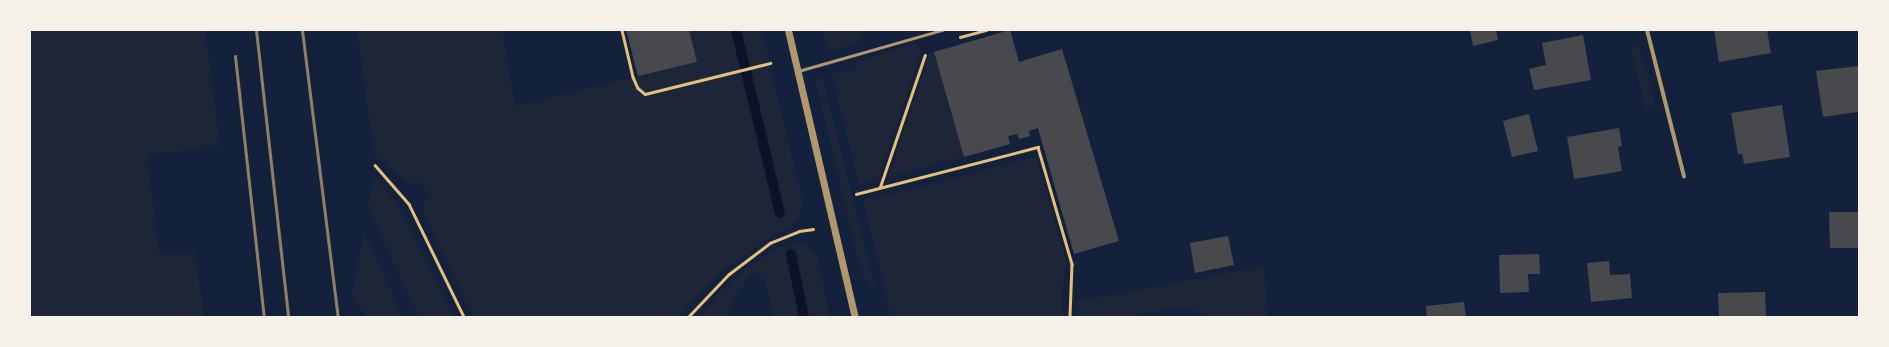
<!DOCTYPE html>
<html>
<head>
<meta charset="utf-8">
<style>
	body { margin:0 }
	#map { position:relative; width:1889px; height:347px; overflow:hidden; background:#14213d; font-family:"Fira Sans",sans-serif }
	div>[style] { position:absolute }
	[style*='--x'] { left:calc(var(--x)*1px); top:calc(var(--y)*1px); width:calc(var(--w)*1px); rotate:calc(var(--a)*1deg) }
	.green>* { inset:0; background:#1d2539 }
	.stream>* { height:10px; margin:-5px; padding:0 5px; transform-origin:5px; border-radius:5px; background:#0b132b }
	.building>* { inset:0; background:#48494c }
	.path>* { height:2.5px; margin:-1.25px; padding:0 1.25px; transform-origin:1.25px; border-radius:1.25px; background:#e5c07b }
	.service>* { height:3px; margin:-1.5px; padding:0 1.5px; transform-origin:1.5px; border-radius:1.5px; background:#b1986c }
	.minor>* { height:4px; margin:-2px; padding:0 2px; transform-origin:2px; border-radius:2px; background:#b1986c }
	.tertiary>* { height:7px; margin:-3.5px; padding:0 3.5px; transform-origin:3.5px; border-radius:3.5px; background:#b1986c }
	.rail>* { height:3px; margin:-1.5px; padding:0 1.5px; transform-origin:1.5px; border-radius:1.5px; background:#918062 }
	span { translate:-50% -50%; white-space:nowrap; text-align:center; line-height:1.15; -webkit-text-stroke:3.5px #f6f1e7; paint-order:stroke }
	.frame { position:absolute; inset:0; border:31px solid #f6f1e7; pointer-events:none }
</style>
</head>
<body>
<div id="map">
	<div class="green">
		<i style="clip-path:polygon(30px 30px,205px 30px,220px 146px,147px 155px,159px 253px,195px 252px,204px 317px,30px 317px)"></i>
		<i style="clip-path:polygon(357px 30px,502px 30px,515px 106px,696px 62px,689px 30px,762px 30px,803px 203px,799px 217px,790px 228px,768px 238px,714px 278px,679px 317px,473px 317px,424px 214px,423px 206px,425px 201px,430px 197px,421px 182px,416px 184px,406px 182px,374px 155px)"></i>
		<i style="clip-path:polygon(822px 30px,863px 30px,860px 42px,827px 53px)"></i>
		<i style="clip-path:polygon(914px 44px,922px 51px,878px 179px,859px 184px,832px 74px,856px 68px,860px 61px)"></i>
		<i style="clip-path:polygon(1638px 44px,1656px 107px,1646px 109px,1630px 47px)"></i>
		<i style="clip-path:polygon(934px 52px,964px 157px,888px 178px,929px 54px)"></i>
		<i style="clip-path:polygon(822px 76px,876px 288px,870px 288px,861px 271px,815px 80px)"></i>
		<i style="clip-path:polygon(1036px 157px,1066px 260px,1061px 304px,1063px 317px,891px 317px,863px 201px)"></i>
		<i style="clip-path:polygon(374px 175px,402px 211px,455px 317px,419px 317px,368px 208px)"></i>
		<i style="clip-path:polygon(364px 231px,403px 317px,366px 317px,352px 295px)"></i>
		<i style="clip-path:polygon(795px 242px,804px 243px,817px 255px,830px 317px,774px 317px,765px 279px,757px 275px,748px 277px,725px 317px,699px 317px,720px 292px,744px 270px,773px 250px)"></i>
		<i style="clip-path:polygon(1264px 266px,1268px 317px,1211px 317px,1190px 309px,1168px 310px,1126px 317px,1077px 317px,1077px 301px)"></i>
	</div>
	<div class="stream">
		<i style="--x:736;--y:30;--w:188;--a:76.5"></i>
		<i style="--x:791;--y:254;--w:64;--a:78.3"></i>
	</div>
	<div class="building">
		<i style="clip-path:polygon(626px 30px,689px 30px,697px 62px,638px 76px)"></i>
		<i style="clip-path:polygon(1010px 30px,1019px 62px,1062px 49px,1119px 241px,1074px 254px,1038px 128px,1029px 131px,1030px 136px,1019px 139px,1017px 134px,1008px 136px,1010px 144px,964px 157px,934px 52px)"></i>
		<i style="clip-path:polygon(1470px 30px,1496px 30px,1498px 40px,1473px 46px)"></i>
		<i style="clip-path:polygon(1714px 30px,1767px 30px,1771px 53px,1719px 62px)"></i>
		<i style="clip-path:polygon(1583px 35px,1591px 80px,1534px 90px,1529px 69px,1546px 65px,1542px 43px)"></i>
		<i style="clip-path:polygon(1858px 66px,1858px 112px,1823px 117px,1816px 71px)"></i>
		<i style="clip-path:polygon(1782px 105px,1790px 157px,1744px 164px,1742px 154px,1738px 154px,1731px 113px)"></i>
		<i style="clip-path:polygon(1529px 114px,1538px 151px,1512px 157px,1503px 121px)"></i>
		<i style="clip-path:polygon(1619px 128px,1622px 146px,1618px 147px,1622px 171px,1574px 179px,1567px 137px)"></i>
		<i style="clip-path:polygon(1829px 212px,1859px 212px,1859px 248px,1830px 248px)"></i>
		<i style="clip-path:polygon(1228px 236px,1234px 265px,1195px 273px,1190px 243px)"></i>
		<i style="clip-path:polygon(1539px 254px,1540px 274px,1528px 274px,1529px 292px,1500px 293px,1499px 255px)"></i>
		<i style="clip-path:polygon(1609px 261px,1610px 275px,1630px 274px,1632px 298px,1591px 302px,1587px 263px)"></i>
		<i style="clip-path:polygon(1765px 292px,1766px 317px,1719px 317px,1718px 293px)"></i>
		<i style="clip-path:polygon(1464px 302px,1466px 317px,1427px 317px,1426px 306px)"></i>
	</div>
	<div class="path">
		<i style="--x:622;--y:30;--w:48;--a:76.8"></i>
		<i style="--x:633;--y:77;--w:12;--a:66"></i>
		<i style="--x:638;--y:88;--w:9;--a:41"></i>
		<i style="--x:645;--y:94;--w:129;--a:-13.9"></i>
		<i style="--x:960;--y:37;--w:27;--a:-15"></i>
		<i style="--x:375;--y:165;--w:52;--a:48.9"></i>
		<i style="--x:409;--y:204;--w:126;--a:64"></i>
		<i style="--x:880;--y:187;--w:139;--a:-71.2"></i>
		<i style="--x:856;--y:194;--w:188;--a:-14.5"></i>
		<i style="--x:1038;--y:147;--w:122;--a:73.8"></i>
		<i style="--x:1072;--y:264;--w:53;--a:92.2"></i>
		<i style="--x:688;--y:317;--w:59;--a:-46.4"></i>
		<i style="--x:729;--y:274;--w:51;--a:-37.1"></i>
		<i style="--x:770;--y:243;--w:31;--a:-22"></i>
		<i style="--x:799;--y:231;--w:14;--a:-8"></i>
		<i style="--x:1175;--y:317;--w:3;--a:0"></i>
	</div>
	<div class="service">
		<i style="--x:798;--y:71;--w:150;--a:-15.9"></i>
	</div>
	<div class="minor">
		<i style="--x:1647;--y:30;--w:151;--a:75.8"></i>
	</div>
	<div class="tertiary">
		<i style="--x:788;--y:30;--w:295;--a:76.9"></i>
	</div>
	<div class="rail">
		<i style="--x:256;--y:30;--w:289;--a:83.6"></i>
		<i style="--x:302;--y:30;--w:289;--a:82.9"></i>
		<i style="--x:235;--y:56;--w:263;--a:83.7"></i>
	</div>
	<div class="frame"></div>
</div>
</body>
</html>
